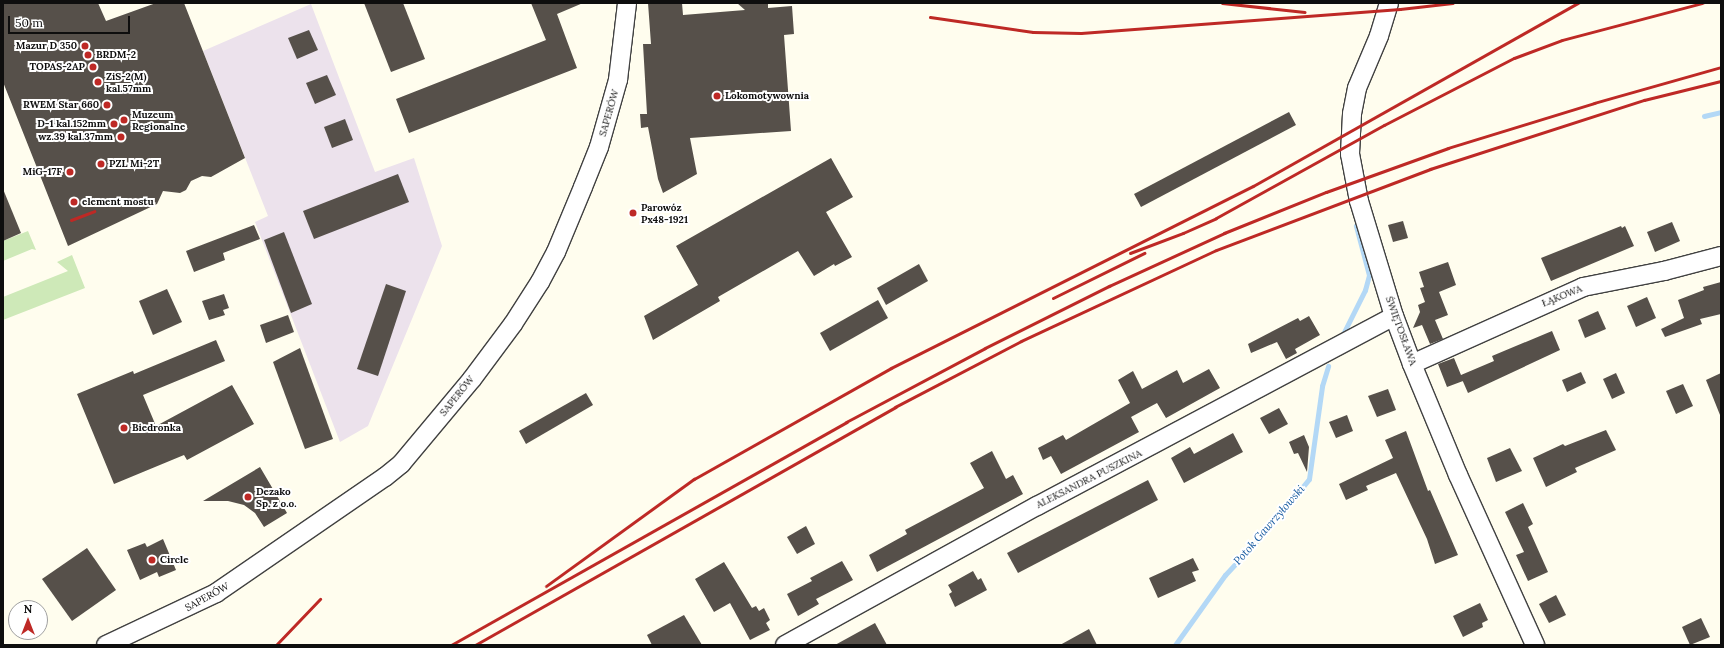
<!DOCTYPE html>
<html>
<head>
<meta charset="utf-8">
<style>
	body { margin:0 }
	#map { position:relative; width:1724px; height:648px; overflow:hidden; background:#fffdee; font-family:Lora,serif }
	div>[style] { position:absolute }
	[style*='--x'] { left:calc(var(--x)*1px); top:calc(var(--y)*1px); width:calc(var(--w)*1px); rotate:calc(var(--a)*1deg) }
	.industrial>* { inset:0; background:#ece2ec }
	.green>* { inset:0; background:#cee9b8 }
	.stream>* { height:5px; margin:-2.5px; padding:0 2.5px; transform-origin:2.5px; border-radius:2.5px; background:#b3d8f6 }
	.building>* { inset:0; background:#56504a }
	.roads { filter:drop-shadow(1px 0 #414141) drop-shadow(-1px 0 #414141) drop-shadow(0 1px #414141) drop-shadow(0 -1px #414141) }
	.minor>* { height:18px; margin:-9px; padding:0 9px; transform-origin:9px; border-radius:9px; background:#fff }
	.rail>* { height:3px; margin:-1.5px; padding:0 1.5px; transform-origin:1.5px; border-radius:1.5px; background:#be2925 }
	.dots>* { width:11px; height:11px; translate:-50% -50%; box-sizing:border-box; border:2px solid #fff; border-radius:50% }
	span { translate:-50% -50%; white-space:nowrap; text-align:center; line-height:1.15; -webkit-text-stroke:4px #fff; paint-order:stroke }
	.poi-label { font-size:10px; color:#0e0e0e; font-weight:700 }
	.right { translate:-100% -50%; text-align:right }
	.left { translate:0 -50%; text-align:left }
	.street-label { font-size:10px; color:#0e0e0e }
	.water-label { font-size:11px; color:#165aa0; font-style:italic }
	.frame { position:absolute; inset:0; border:4px solid #0e0e0e; pointer-events:none }
	.north { position:absolute; left:8px; top:600px; width:40px; height:40px; box-sizing:border-box; background:#fff; border:1px solid #9f9f9f; border-radius:50%; rotate:0deg; font-size:11px; font-weight:700; line-height:16px; text-align:center; color:#0e0e0e }
	.north::after { content:''; display:block; margin:auto; width:14px; height:18px; background:#be2925; clip-path:polygon(50% 0,100% 100%,50% 72%,0 100%) }
	.scale { position:absolute; left:8px; top:16px; width:122px; height:18px; box-sizing:border-box; border:2px solid #0e0e0e; border-top:0; padding-left:5px; font-size:12px; line-height:14px; white-space:nowrap; color:#0e0e0e; -webkit-text-stroke:3px #fff; paint-order:stroke }
</style>
</head>
<body>
<div id="map">
	<div class="industrial">
		<i style="clip-path:polygon(311px 4px,375px 172px,414px 158px,442px 246px,368px 426px,340px 442px,255px 222px,268px 216px,203px 51px)"></i>
	</div>
	<div class="green">
		<i style="clip-path:polygon(28px 231px,36px 250px,32px 249px,3px 261px,3px 241px)"></i>
		<i style="clip-path:polygon(72px 255px,85px 288px,3px 320px,3px 297px,68px 271px,57px 262px)"></i>
	</div>
	<div class="stream">
		<i style="--x:1704;--y:116;--w:17;--a:-13"></i>
		<i style="--x:1343;--y:334;--w:49;--a:-63.4"></i>
		<i style="--x:1365;--y:290;--w:16;--a:-75"></i>
		<i style="--x:1369;--y:275;--w:51;--a:-104.9"></i>
		<i style="--x:1175;--y:645;--w:86;--a:-54.5"></i>
		<i style="--x:1225;--y:575;--w:72;--a:-47.2"></i>
		<i style="--x:1274;--y:522;--w:55;--a:-50.9"></i>
		<i style="--x:1309;--y:479;--w:94;--a:-82"></i>
		<i style="--x:1322;--y:386;--w:21;--a:-73"></i>
	</div>
	<div class="building">
		<i style="clip-path:polygon(3px 3px,98px 3px,106px 21px,156px 3px,184px 3px,245px 158px,211px 177px,202px 176px,191px 181px,186px 190px,180px 193px,163px 191px,157px 204px,68px 246px,3px 82px)"></i>
		<i style="clip-path:polygon(364px 3px,403px 3px,425px 59px,391px 72px)"></i>
		<i style="clip-path:polygon(531px 3px,583px 3px,557px 14px,577px 68px,409px 133px,396px 99px,546px 40px)"></i>
		<i style="clip-path:polygon(648px 3px,682px 3px,683px 15px,745px 10px,737px 3px,768px 3px,768px 8px,792px 6px,794px 34px,784px 35px,791px 131px,690px 138px,697px 174px,663px 193px,658px 179px,648px 127px,641px 128px,640px 114px,647px 114px,643px 44px,651px 44px)"></i>
		<i style="clip-path:polygon(309px 30px,318px 50px,297px 59px,288px 38px)"></i>
		<i style="clip-path:polygon(327px 75px,336px 95px,315px 104px,306px 83px)"></i>
		<i style="clip-path:polygon(1289px 112px,1296px 125px,1141px 207px,1134px 194px)"></i>
		<i style="clip-path:polygon(345px 119px,353px 140px,332px 148px,324px 127px)"></i>
		<i style="clip-path:polygon(831px 158px,853px 197px,826px 212px,852px 257px,835px 266px,834px 264px,814px 276px,798px 251px,718px 297px,720px 301px,653px 340px,644px 316px,698px 285px,676px 246px)"></i>
		<i style="clip-path:polygon(398px 174px,409px 202px,314px 239px,303px 211px)"></i>
		<i style="clip-path:polygon(3px 189px,21px 233px,3px 241px)"></i>
		<i style="clip-path:polygon(1403px 221px,1408px 238px,1393px 242px,1388px 225px)"></i>
		<i style="clip-path:polygon(1672px 222px,1680px 241px,1655px 252px,1647px 232px)"></i>
		<i style="clip-path:polygon(254px 225px,260px 239px,223px 253px,225px 260px,194px 272px,186px 251px)"></i>
		<i style="clip-path:polygon(1621px 226px,1622px 228px,1625px 226px,1634px 246px,1551px 281px,1541px 258px)"></i>
		<i style="clip-path:polygon(284px 232px,312px 304px,291px 313px,264px 240px)"></i>
		<i style="clip-path:polygon(1448px 262px,1456px 285px,1439px 292px,1448px 315px,1435px 320px,1443px 339px,1430px 344px,1422px 325px,1413px 328px,1420px 312px,1418px 305px,1425px 302px,1420px 288px,1424px 287px,1419px 272px)"></i>
		<i style="clip-path:polygon(919px 264px,928px 281px,886px 305px,877px 288px)"></i>
		<i style="clip-path:polygon(1721px 282px,1721px 314px,1700px 319px,1702px 324px,1665px 337px,1661px 329px,1684px 318px,1678px 300px,1704px 290px,1703px 287px)"></i>
		<i style="clip-path:polygon(386px 284px,406px 291px,378px 376px,357px 369px)"></i>
		<i style="clip-path:polygon(167px 289px,182px 322px,153px 335px,139px 301px)"></i>
		<i style="clip-path:polygon(224px 294px,229px 308px,223px 310px,225px 315px,209px 320px,202px 301px)"></i>
		<i style="clip-path:polygon(1647px 297px,1656px 318px,1636px 327px,1627px 306px)"></i>
		<i style="clip-path:polygon(878px 300px,888px 318px,830px 351px,820px 333px)"></i>
		<i style="clip-path:polygon(1598px 311px,1606px 329px,1585px 338px,1578px 320px)"></i>
		<i style="clip-path:polygon(288px 315px,294px 332px,266px 343px,260px 325px)"></i>
		<i style="clip-path:polygon(1309px 316px,1320px 335px,1295px 349px,1297px 353px,1286px 359px,1277px 342px,1251px 353px,1248px 344px,1298px 318px,1300px 321px)"></i>
		<i style="clip-path:polygon(1552px 331px,1560px 350px,1468px 393px,1461px 377px,1463px 381px,1447px 387px,1438px 364px,1454px 358px,1461px 375px,1494px 361px,1492px 356px)"></i>
		<i style="clip-path:polygon(216px 340px,225px 361px,143px 395px,156px 426px,232px 385px,254px 424px,187px 460px,184px 455px,114px 484px,77px 394px,133px 371px,134px 374px)"></i>
		<i style="clip-path:polygon(300px 348px,333px 439px,305px 449px,273px 362px)"></i>
		<i style="clip-path:polygon(1209px 369px,1220px 388px,1166px 418px,1157px 403px,1131px 417px,1139px 432px,1061px 474px,1051px 456px,1043px 460px,1038px 448px,1063px 435px,1066px 440px,1130px 403px,1118px 380px,1133px 371px,1142px 389px,1177px 370px,1183px 383px)"></i>
		<i style="clip-path:polygon(1581px 372px,1586px 383px,1567px 392px,1562px 380px)"></i>
		<i style="clip-path:polygon(1616px 373px,1625px 393px,1612px 399px,1603px 379px)"></i>
		<i style="clip-path:polygon(1721px 373px,1721px 415px,1720px 415px,1706px 380px)"></i>
		<i style="clip-path:polygon(1683px 384px,1693px 406px,1676px 414px,1666px 391px)"></i>
		<i style="clip-path:polygon(1388px 389px,1396px 410px,1377px 417px,1368px 396px)"></i>
		<i style="clip-path:polygon(586px 393px,593px 405px,526px 444px,519px 431px)"></i>
		<i style="clip-path:polygon(1279px 408px,1288px 424px,1269px 434px,1260px 418px)"></i>
		<i style="clip-path:polygon(1347px 415px,1353px 431px,1336px 438px,1329px 422px)"></i>
		<i style="clip-path:polygon(1606px 430px,1616px 450px,1575px 468px,1577px 472px,1546px 487px,1533px 458px,1563px 444px,1565px 446px)"></i>
		<i style="clip-path:polygon(1406px 431px,1428px 491px,1430px 490px,1458px 555px,1435px 564px,1427px 539px,1396px 473px,1366px 486px,1368px 490px,1346px 500px,1339px 484px,1393px 458px,1385px 440px)"></i>
		<i style="clip-path:polygon(1233px 433px,1243px 452px,1184px 483px,1171px 458px,1190px 447px,1194px 454px)"></i>
		<i style="clip-path:polygon(1304px 435px,1309px 447px,1307px 472px,1298px 453px,1294px 454px,1289px 442px)"></i>
		<i style="clip-path:polygon(1510px 448px,1522px 471px,1496px 482px,1487px 458px)"></i>
		<i style="clip-path:polygon(992px 451px,1006px 479px,1013px 475px,1023px 494px,877px 572px,869px 555px,907px 534px,905px 530px,984px 488px,970px 463px)"></i>
		<i style="clip-path:polygon(260px 467px,287px 513px,264px 527px,255px 513px,244px 505px,228px 501px,203px 501px)"></i>
		<i style="clip-path:polygon(1148px 480px,1158px 500px,1018px 573px,1007px 553px)"></i>
		<i style="clip-path:polygon(1523px 503px,1533px 524px,1528px 527px,1548px 572px,1528px 581px,1516px 555px,1524px 552px,1505px 512px)"></i>
		<i style="clip-path:polygon(806px 526px,815px 544px,797px 554px,787px 537px)"></i>
		<i style="clip-path:polygon(163px 539px,176px 570px,159px 577px,157px 572px,140px 580px,127px 550px,145px 543px,147px 547px)"></i>
		<i style="clip-path:polygon(87px 548px,116px 590px,72px 621px,42px 579px)"></i>
		<i style="clip-path:polygon(1193px 558px,1199px 570px,1192px 572px,1196px 581px,1158px 598px,1149px 578px)"></i>
		<i style="clip-path:polygon(842px 561px,853px 580px,816px 599px,819px 604px,798px 616px,787px 594px,812px 581px,810px 578px)"></i>
		<i style="clip-path:polygon(724px 562px,752px 608px,756px 606px,759px 611px,764px 608px,770px 620px,766px 623px,770px 630px,750px 640px,730px 603px,714px 612px,695px 579px)"></i>
		<i style="clip-path:polygon(973px 571px,978px 580px,981px 578px,987px 590px,955px 607px,949px 594px,952px 592px,948px 585px)"></i>
		<i style="clip-path:polygon(1556px 595px,1566px 615px,1549px 623px,1539px 604px)"></i>
		<i style="clip-path:polygon(1480px 603px,1488px 620px,1482px 623px,1483px 627px,1463px 637px,1453px 616px)"></i>
		<i style="clip-path:polygon(684px 615px,702px 645px,652px 645px,647px 635px)"></i>
		<i style="clip-path:polygon(1701px 618px,1710px 637px,1690px 645px,1682px 627px)"></i>
		<i style="clip-path:polygon(875px 623px,887px 645px,835px 645px)"></i>
		<i style="clip-path:polygon(1089px 629px,1097px 645px,1060px 645px)"></i>
	</div>
	<div class="roads">
		<div class="minor">
			<i style="--x:1389;--y:3;--w:34;--a:107"></i>
			<i style="--x:1379;--y:36;--w:56;--a:112.9"></i>
			<i style="--x:1357;--y:88;--w:26;--a:101"></i>
			<i style="--x:1352;--y:114;--w:40;--a:92.9"></i>
			<i style="--x:1350;--y:154;--w:48;--a:79.2"></i>
			<i style="--x:1359;--y:201;--w:120;--a:73.1"></i>
			<i style="--x:1394;--y:316;--w:51;--a:69.4"></i>
			<i style="--x:1412;--y:364;--w:120;--a:67.5"></i>
			<i style="--x:1458;--y:475;--w:187;--a:65.6"></i>
			<i style="--x:1412;--y:364;--w:188;--a:-24.2"></i>
			<i style="--x:1583;--y:287;--w:83;--a:-11.2"></i>
			<i style="--x:1664;--y:271;--w:59;--a:-14.7"></i>
			<i style="--x:106;--y:645;--w:122;--a:-25.3"></i>
			<i style="--x:216;--y:593;--w:205;--a:-34.5"></i>
			<i style="--x:385;--y:477;--w:21;--a:-39"></i>
			<i style="--x:401;--y:464;--w:111;--a:-50.1"></i>
			<i style="--x:472;--y:379;--w:69;--a:-53.3"></i>
			<i style="--x:513;--y:324;--w:50;--a:-57.3"></i>
			<i style="--x:540;--y:282;--w:34;--a:-62"></i>
			<i style="--x:556;--y:252;--w:70;--a:-67.4"></i>
			<i style="--x:583;--y:187;--w:43;--a:-68.2"></i>
			<i style="--x:599;--y:147;--w:70;--a:-74.2"></i>
			<i style="--x:618;--y:80;--w:78;--a:-83.3"></i>
			<i style="--x:785;--y:645;--w:288;--a:-28.9"></i>
			<i style="--x:1037;--y:506;--w:404;--a:-28"></i>
		</div>
	</div>
	<div class="rail">
		<i style="--x:1222;--y:3;--w:83;--a:6.2"></i>
		<i style="--x:930;--y:17;--w:104;--a:8.3"></i>
		<i style="--x:1033;--y:32;--w:48;--a:1.2"></i>
		<i style="--x:1081;--y:33;--w:320;--a:-4.3"></i>
		<i style="--x:1400;--y:9;--w:53;--a:-6.5"></i>
		<i style="--x:71;--y:220;--w:25;--a:-21"></i>
		<i style="--x:1130;--y:253;--w:57;--a:-20.7"></i>
		<i style="--x:1183;--y:233;--w:36;--a:-24"></i>
		<i style="--x:1216;--y:218;--w:192;--a:-29"></i>
		<i style="--x:1384;--y:125;--w:146;--a:-27.3"></i>
		<i style="--x:1514;--y:58;--w:51;--a:-20.6"></i>
		<i style="--x:1562;--y:40;--w:145;--a:-14.8"></i>
		<i style="--x:1053;--y:298;--w:102;--a:-26.3"></i>
		<i style="--x:546;--y:586;--w:183;--a:-35.9"></i>
		<i style="--x:694;--y:479;--w:226;--a:-29.4"></i>
		<i style="--x:891;--y:368;--w:405;--a:-26.7"></i>
		<i style="--x:1253;--y:186;--w:373;--a:-29.4"></i>
		<i style="--x:276;--y:645;--w:64;--a:-46.3"></i>
		<i style="--x:451;--y:645;--w:454;--a:-29.4"></i>
		<i style="--x:846;--y:422;--w:157;--a:-28"></i>
		<i style="--x:985;--y:348;--w:139;--a:-26.6"></i>
		<i style="--x:1109;--y:286;--w:127;--a:-24.7"></i>
		<i style="--x:1224;--y:233;--w:110;--a:-21.9"></i>
		<i style="--x:1326;--y:192;--w:130;--a:-19.8"></i>
		<i style="--x:1448;--y:148;--w:153;--a:-17.1"></i>
		<i style="--x:1594;--y:103;--w:132;--a:-15.8"></i>
		<i style="--x:475;--y:645;--w:483;--a:-29.5"></i>
		<i style="--x:895;--y:407;--w:142;--a:-27.6"></i>
		<i style="--x:1021;--y:341;--w:215;--a:-25"></i>
		<i style="--x:1216;--y:250;--w:229;--a:-20.7"></i>
		<i style="--x:1430;--y:169;--w:225;--a:-17.9"></i>
		<i style="--x:1644;--y:100;--w:79;--a:-13.9"></i>
	</div>
	<div class="dots">
		<i style="left:85px;top:46px;background:#be2925"></i>
		<i style="left:88px;top:55px;background:#be2925"></i>
		<i style="left:93px;top:67px;background:#be2925"></i>
		<i style="left:98px;top:82px;background:#be2925"></i>
		<i style="left:717px;top:96px;background:#be2925"></i>
		<i style="left:107px;top:105px;background:#be2925"></i>
		<i style="left:124px;top:120px;background:#be2925"></i>
		<i style="left:114px;top:124px;background:#be2925"></i>
		<i style="left:121px;top:137px;background:#be2925"></i>
		<i style="left:101px;top:164px;background:#be2925"></i>
		<i style="left:70px;top:172px;background:#be2925"></i>
		<i style="left:74px;top:202px;background:#be2925"></i>
		<i style="left:633px;top:213px;background:#be2925"></i>
		<i style="left:124px;top:428px;background:#be2925"></i>
		<i style="left:248px;top:497px;background:#be2925"></i>
		<i style="left:152px;top:560px;background:#be2925"></i>
	</div>
	<div class="poi-label">
		<span class="right" style="left:77px;top:46px">Mazur D 350</span>
		<span class="left" style="left:96px;top:55px">BRDM-2</span>
		<span class="right" style="left:85px;top:67px">TOPAS-2AP</span>
		<span class="left" style="left:106px;top:82px">ZiS-2(M)<br>kal.57mm</span>
		<span class="left" style="left:725px;top:96px">Lokomotywownia</span>
		<span class="right" style="left:99px;top:105px">RWEM Star 660</span>
		<span class="left" style="left:132px;top:120px">Muzeum<br>Regionalne</span>
		<span class="right" style="left:106px;top:124px">D-1 kal.152mm</span>
		<span class="right" style="left:113px;top:137px">wz.39 kal.37mm</span>
		<span class="left" style="left:109px;top:164px">PZL Mi-2T</span>
		<span class="right" style="left:62px;top:172px">MiG-17F</span>
		<span class="left" style="left:82px;top:202px">element mostu</span>
		<span class="left" style="left:641px;top:213px">Parowóz<br>Px48-1921</span>
		<span class="left" style="left:132px;top:428px">Biedronka</span>
		<span class="left" style="left:256px;top:497px">Dezako<br>Sp. z o.o.</span>
		<span class="left" style="left:160px;top:560px">Circle</span>
	</div>
	<div class="street-label">
		<span style="left:609px;top:113px;rotate:-74deg">SAPERÓW</span>
		<span style="left:1562px;top:296px;rotate:-22deg">ŁĄKOWA</span>
		<span style="left:1401px;top:331px;rotate:70deg">ŚWIĘTOSŁAWA</span>
		<span style="left:457px;top:396px;rotate:-51deg">SAPERÓW</span>
		<span style="left:1089px;top:479px;rotate:-27deg">ALEKSANDRA PUSZKINA</span>
		<span style="left:207px;top:597px;rotate:-29deg">SAPERÓW</span>
	</div>
	<div class="water-label">
		<span style="left:1269px;top:525px;rotate:-49deg">Potok Gawrzyłowski</span>
	</div>
	<div class="frame"></div>
	<div class="north">N</div>
	<div class="scale">50 m</div>
</div>
</body>
</html>
